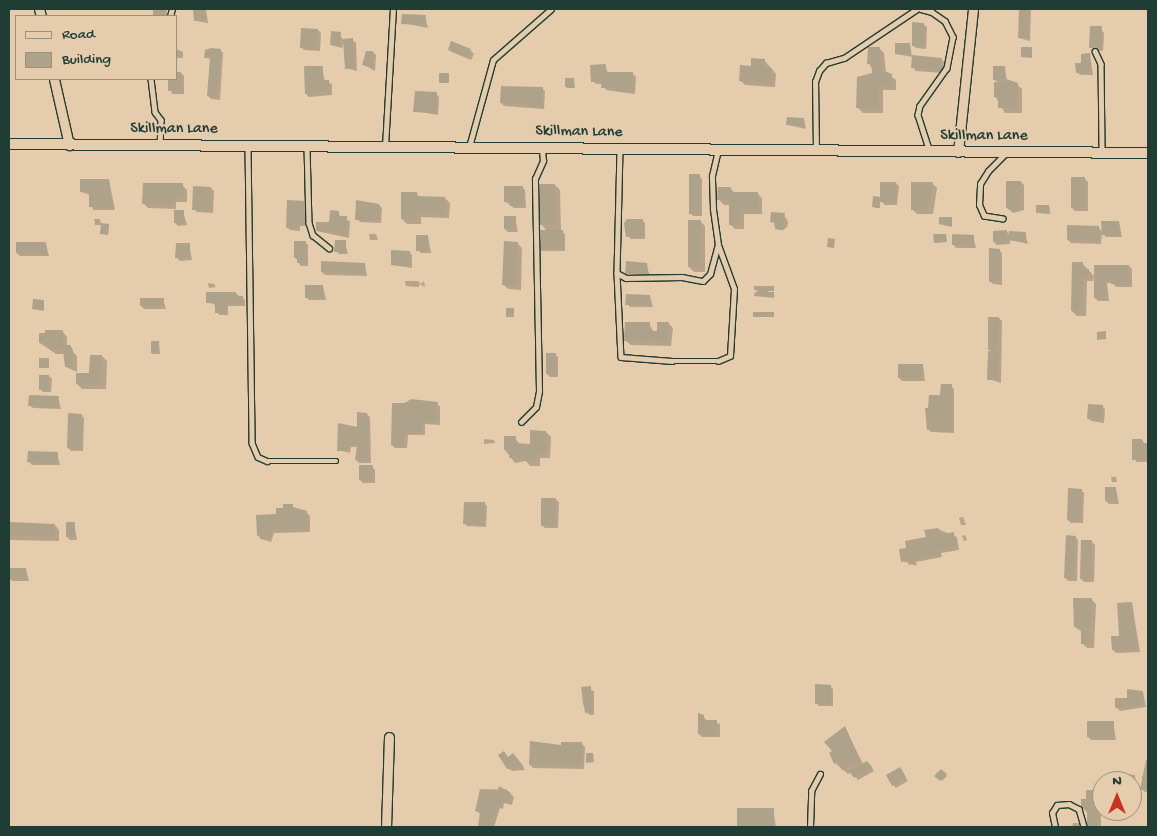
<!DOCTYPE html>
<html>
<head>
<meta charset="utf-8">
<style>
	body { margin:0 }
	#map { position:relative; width:1157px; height:836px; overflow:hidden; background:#e4ccac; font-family:"Gochi Hand",sans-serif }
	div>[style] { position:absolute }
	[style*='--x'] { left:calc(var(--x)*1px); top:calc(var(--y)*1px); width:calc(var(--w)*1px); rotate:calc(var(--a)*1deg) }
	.shadow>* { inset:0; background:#0003 }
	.round { border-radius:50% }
	.building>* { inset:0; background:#aea38a }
	.roads { filter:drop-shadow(1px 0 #1f3d34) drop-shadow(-1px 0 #1f3d34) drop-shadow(0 1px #1f3d34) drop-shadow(0 -1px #1f3d34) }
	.service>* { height:4.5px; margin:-2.25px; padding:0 2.25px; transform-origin:2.25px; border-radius:2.25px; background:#e4ccac }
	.minor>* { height:9px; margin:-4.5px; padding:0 4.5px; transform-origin:4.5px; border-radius:4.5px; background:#e4ccac }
	.tertiary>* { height:10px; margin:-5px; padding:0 5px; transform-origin:5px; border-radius:5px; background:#e4ccac }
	span { translate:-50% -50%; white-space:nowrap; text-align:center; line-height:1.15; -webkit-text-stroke:4px #e4ccac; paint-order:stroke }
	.street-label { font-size:16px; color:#1f3d34 }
	.frame { position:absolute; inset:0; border:10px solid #1f3d34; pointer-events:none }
	.legend { position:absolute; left:15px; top:15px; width:162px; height:65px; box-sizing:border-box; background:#e4ccac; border:1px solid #95937c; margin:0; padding:6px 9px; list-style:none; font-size:15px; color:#1f3d34 }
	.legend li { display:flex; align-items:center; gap:10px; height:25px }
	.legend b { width:25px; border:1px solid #95937c }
	.north { position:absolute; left:1092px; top:771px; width:50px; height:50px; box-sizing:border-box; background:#e4ccac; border:1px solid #95937c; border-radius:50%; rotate:0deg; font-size:14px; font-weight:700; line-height:20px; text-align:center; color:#1f3d34 }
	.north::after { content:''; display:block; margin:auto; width:18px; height:22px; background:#c8321e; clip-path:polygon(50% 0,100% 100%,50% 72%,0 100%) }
</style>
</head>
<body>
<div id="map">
	<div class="shadow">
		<i style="clip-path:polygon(154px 9px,167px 9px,167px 16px,154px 16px)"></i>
		<i style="clip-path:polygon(195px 9px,206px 9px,208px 23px,196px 21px)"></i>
		<i style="clip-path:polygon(1020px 9px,1031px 9px,1030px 41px,1019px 38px)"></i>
		<i style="clip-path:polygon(425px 16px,428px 28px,403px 23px)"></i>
		<i style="clip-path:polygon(923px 24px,927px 27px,926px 49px,916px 48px,913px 45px)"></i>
		<i style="clip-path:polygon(318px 30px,321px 33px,320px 51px,304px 50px,301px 47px)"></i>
		<i style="clip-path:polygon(1101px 30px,1104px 33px,1103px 51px,1094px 50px,1091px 47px)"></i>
		<i style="clip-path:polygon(340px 35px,343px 40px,356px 42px,357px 71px,346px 68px,344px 42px,342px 48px,331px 45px)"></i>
		<i style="clip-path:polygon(452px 43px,471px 51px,474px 54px,471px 60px,452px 52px,449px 49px)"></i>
		<i style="clip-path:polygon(910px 44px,912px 57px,941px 59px,944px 62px,943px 73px,915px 71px,913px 57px,896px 54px)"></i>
		<i style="clip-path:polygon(879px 48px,884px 53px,886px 73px,896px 80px,896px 90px,883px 90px,883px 113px,863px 113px,858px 108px,874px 74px,869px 63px)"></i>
		<i style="clip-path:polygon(176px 49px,183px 52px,183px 58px,176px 58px)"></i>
		<i style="clip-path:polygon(220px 50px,223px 53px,220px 100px,211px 99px,208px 96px,211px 59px,206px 58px)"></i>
		<i style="clip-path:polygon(373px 52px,376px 55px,375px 71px,364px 65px)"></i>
		<i style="clip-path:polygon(1090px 55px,1093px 75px,1080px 75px,1077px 72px)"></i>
		<i style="clip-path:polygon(764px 60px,776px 74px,775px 87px,745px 85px,740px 80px)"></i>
		<i style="clip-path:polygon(605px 65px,608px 73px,633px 74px,636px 77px,635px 94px,606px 90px,603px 84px,596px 84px,593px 81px)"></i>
		<i style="clip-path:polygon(322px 67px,325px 82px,332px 84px,332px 95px,309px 97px,306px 94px,305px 68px)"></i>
		<i style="clip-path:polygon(1005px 67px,1007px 82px,1013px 81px,1022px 89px,1022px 113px,1005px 113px,995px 96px,998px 83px,994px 79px)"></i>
		<i style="clip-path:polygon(181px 73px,184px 76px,184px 94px,172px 94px,169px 79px,176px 79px)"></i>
		<i style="clip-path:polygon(574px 79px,575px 88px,567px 88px,566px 87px)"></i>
		<i style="clip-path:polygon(542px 88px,545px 91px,544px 109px,504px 106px,501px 103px)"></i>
		<i style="clip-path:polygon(436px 94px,439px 97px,438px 115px,415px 111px)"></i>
		<i style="clip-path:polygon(804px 119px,806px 129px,788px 125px)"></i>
		<i style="clip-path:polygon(699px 176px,702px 179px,702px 216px,693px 216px,690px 213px)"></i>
		<i style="clip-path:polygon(1085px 179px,1088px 182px,1088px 211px,1075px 211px,1072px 208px)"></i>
		<i style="clip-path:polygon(109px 180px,115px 210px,93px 210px,90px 195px,81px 192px)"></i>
		<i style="clip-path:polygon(1021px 182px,1024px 185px,1024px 210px,1013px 213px,1010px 210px)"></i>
		<i style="clip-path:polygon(896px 183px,899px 186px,897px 205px,885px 205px,880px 200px,880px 208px,875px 208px,879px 198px,882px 200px)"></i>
		<i style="clip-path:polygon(932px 183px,937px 188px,933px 214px,917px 214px,912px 209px)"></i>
		<i style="clip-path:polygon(182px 185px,187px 190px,187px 202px,176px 202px,176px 209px,148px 208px,143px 203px)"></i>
		<i style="clip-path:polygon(555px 185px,560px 190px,561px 231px,565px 234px,565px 251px,542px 251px,539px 248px,547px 231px,541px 224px)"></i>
		<i style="clip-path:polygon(522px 187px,525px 190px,526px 208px,514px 208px,506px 202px)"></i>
		<i style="clip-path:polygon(211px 188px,214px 191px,213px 213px,197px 212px,194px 209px)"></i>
		<i style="clip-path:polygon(730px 188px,735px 193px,757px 193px,762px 198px,762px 214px,744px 214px,744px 229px,735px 229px,730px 224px,731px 205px,724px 205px,719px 200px)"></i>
		<i style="clip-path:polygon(416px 193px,420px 197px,445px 198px,450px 203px,449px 218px,421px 217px,421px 224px,407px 224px,402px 219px)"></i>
		<i style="clip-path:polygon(305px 203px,308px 206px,307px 226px,300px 226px,300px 231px,290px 230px,287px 227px)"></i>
		<i style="clip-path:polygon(379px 205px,382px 208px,381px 223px,360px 222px,357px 219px)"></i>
		<i style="clip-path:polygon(1049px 206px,1050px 214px,1037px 213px)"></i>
		<i style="clip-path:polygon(183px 211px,187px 225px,178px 226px,175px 223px)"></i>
		<i style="clip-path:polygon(338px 212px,341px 218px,350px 221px,349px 238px,317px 231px,331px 224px)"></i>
		<i class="round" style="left:774px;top:216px;width:14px;height:14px"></i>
		<i style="clip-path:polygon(515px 217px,518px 232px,508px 232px,505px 229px)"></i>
		<i style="clip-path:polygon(94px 219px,100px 219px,101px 224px,109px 226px,108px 235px,101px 233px,102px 225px,95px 225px)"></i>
		<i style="clip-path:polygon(642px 220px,645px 223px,645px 239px,631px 239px,628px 236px)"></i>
		<i style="clip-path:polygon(700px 221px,705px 226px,705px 272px,694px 272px,689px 267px)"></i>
		<i style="clip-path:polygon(1119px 222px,1122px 237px,1106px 237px,1102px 233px,1101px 244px,1071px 243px,1068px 240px,1099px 228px,1103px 232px)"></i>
		<i style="clip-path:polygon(1007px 232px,1010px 235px,1025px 233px,1028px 244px,1010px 240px,1010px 244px,997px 245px,994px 242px)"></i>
		<i style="clip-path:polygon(369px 234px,376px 234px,378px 240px,370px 240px)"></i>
		<i style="clip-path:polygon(428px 236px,431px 253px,421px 253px,418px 250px)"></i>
		<i style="clip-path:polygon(973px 236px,976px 248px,956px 248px,953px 244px)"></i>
		<i style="clip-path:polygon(305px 242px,308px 245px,308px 266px,301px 266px,295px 257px)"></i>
		<i style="clip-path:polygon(345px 242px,348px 254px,339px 254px,336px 251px)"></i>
		<i style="clip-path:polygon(517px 243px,522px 248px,521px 290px,508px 289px,504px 285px)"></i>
		<i style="clip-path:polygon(46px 244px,49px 256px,20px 256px,17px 253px)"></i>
		<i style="clip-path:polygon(189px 244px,192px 260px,180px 261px,177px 258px)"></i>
		<i style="clip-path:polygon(999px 250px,1002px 253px,1002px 285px,993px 284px,990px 281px)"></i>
		<i style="clip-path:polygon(409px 252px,412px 255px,412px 268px,392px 265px)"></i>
		<i style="clip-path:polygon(1082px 263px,1094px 276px,1093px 281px,1087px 281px,1086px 316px,1077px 316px,1072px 311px)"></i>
		<i style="clip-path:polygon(365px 264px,367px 276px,325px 275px,322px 272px)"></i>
		<i style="clip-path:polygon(646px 264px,650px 276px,630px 277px,627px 274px)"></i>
		<i style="clip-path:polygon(1095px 266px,1129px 266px,1132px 269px,1132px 287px,1116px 287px,1113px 283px,1107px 283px,1109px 301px,1098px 301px,1095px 298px)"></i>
		<i style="clip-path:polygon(405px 281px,418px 281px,421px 284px,424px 281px,425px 287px,419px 284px,419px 287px,406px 286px)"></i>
		<i style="clip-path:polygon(208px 283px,214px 284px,216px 287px,209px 288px)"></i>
		<i style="clip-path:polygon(323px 286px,326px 300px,309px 300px,306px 297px)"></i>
		<i style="clip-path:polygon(774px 289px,765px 293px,773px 294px,774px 298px,756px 296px,759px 293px,756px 290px)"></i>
		<i style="clip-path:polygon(235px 293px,245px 300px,245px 306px,228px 306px,228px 315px,219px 315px,216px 305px,207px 302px)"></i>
		<i style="clip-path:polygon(650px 296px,653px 307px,630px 307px,627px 304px)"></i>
		<i style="clip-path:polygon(163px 299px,166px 309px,144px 309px,141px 306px)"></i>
		<i style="clip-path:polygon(44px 301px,44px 311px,33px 309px)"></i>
		<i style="clip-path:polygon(999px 318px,1002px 321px,1001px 383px,989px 379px,992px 352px,989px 349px)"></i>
		<i style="clip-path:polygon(668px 323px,673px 328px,671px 346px,631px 345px,626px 341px,649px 324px,654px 332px,658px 332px)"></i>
		<i style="clip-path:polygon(63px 332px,67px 337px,67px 346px,77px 356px,77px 372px,66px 367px,65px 354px,56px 354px,40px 343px)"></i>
		<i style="clip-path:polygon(159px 343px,160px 354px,153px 354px,152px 353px)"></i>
		<i style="clip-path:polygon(555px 354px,558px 357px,558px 377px,550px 377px,547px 374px)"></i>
		<i style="clip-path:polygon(102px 356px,107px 361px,106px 389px,82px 389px,77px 384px,91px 374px)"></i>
		<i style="clip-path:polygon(923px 365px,925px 381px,902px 381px,899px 378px)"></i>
		<i style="clip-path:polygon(49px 376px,52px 379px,51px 392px,43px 392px,40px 389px)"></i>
		<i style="clip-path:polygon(951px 386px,954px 389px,954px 433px,931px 432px,928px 429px,942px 396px)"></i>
		<i style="clip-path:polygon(58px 397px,61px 409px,33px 408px,30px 405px)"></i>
		<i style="clip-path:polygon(421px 401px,440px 406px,440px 425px,425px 424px,425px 435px,408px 435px,407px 448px,395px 448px,392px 445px,394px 404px)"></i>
		<i style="clip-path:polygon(1102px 406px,1105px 409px,1104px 423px,1091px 421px,1088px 418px)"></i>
		<i style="clip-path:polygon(367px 414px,370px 417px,371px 463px,359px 463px,356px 460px,358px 447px,351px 447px,350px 453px,338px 450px)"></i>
		<i style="clip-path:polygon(81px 415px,84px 418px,83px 451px,71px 451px,68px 448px)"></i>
		<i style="clip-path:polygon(546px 432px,551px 437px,550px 458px,540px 458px,540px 466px,530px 466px,526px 461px,515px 463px,505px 450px,515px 438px,520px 445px,531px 445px)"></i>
		<i style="clip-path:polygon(484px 439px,494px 440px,495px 443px,484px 444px)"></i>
		<i style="clip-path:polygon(1142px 440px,1148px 448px,1148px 462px,1137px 462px,1134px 459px)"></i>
		<i style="clip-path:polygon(57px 453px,60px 465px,32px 465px,29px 462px)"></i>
		<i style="clip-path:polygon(372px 467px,375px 470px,375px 483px,363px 483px,360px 480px)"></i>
		<i style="clip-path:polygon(1111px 477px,1116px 477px,1117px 482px,1112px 482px)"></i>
		<i style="clip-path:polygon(1116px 489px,1119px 504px,1109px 504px,1106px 501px)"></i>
		<i style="clip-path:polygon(1081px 490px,1084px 493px,1083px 523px,1071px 523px,1068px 520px)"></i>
		<i style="clip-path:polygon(555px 499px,559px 502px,558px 528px,545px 528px,542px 525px)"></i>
		<i style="clip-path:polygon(484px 503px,487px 506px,486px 527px,467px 526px,464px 523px)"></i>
		<i style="clip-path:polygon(284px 506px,307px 513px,310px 516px,310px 532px,274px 533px,271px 542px,261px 539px,258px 535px)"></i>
		<i style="clip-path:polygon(963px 517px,966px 525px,961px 525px,959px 518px)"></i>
		<i style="clip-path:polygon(74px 523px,77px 540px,70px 540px,67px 537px)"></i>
		<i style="clip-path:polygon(9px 524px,55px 525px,59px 530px,59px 541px,9px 540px)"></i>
		<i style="clip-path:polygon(938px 529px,957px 537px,959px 550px,941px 553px,942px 557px,916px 562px,917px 566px,902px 561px,908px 549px)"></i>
		<i style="clip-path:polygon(965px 535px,967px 540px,964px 541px,962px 536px)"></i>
		<i style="clip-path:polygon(1075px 537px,1078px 540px,1077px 581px,1068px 581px,1065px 578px)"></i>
		<i style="clip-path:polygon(1092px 542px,1095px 545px,1094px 582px,1084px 582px,1081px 579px)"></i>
		<i style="clip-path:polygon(26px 569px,29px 581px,12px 581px,9px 578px)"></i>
		<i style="clip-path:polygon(1091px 599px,1096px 604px,1094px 648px,1087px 648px,1082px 643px,1082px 632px,1075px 627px)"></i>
		<i style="clip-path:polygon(1132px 604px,1140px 652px,1116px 653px,1113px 650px)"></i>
		<i style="clip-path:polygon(830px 686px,833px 689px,833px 706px,819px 706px,816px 703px)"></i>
		<i style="clip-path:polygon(582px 688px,594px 691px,594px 715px,589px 715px,583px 704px)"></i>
		<i style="clip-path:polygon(1143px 692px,1146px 707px,1120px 711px,1117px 708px,1116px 699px,1128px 699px)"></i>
		<i style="clip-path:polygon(703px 716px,707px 721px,720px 724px,720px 737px,702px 737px,699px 734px)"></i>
		<i style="clip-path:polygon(1113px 722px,1116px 740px,1091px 740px,1088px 737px)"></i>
		<i style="clip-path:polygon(845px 728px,863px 764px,870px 765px,874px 771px,858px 780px,852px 772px,848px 774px,835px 763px,834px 751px)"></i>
		<i style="clip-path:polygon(582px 744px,585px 747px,584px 769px,533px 768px,530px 765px,562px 746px)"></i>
		<i style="clip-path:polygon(516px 757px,525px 770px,512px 771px,508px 768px,508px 758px)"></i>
		<i style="clip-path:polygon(1148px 763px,1148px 792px,1145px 792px,1142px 789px,1142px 776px,1146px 776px)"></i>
		<i style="clip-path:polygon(900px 769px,908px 781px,896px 788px,893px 785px)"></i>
		<i style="clip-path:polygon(941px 771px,947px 776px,942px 781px,936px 776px)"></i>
		<i style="clip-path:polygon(1135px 776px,1136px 787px,1132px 787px,1132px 781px,1129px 781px)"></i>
		<i style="clip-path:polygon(506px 789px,514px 797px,512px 805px,504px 803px,503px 809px,500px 808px,494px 827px,479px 827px,481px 814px,476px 811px,481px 790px)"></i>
		<i style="clip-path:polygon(1096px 792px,1101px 797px,1101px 827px,1088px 827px,1088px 813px,1082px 808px)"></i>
		<i style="clip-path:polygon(773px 809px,776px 827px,738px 827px)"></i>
		<i style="clip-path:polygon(1073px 823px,1080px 823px,1083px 827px,1072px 827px)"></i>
	</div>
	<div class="building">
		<i style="clip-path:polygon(153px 9px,163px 9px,164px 16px,153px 16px)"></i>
		<i style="clip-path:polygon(193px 9px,204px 9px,205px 20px,194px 21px)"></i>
		<i style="clip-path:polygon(1019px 9px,1029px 9px,1028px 38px,1018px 38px)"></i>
		<i style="clip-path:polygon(402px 14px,426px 15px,425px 25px,401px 24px)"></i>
		<i style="clip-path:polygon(912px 22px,924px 23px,923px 46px,912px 46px)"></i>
		<i style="clip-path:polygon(1090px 26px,1102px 26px,1101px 48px,1089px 48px)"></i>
		<i style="clip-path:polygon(301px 28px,318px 29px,317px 49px,300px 48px)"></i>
		<i style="clip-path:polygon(331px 31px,341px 32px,340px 46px,330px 45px)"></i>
		<i style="clip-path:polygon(353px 38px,355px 68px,345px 69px,343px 39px)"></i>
		<i style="clip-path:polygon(451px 41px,471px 49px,468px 58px,448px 50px)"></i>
		<i style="clip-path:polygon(895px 43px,910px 43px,910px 55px,895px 54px)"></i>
		<i style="clip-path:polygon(868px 47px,880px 47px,881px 70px,892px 74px,892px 86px,878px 86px,878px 108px,856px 108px,857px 77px,872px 73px,872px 64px,867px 64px)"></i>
		<i style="clip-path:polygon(1021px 47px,1032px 47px,1032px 58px,1021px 57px)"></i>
		<i style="clip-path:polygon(211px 48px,221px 49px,217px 97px,207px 96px,210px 58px,204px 58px,205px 50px)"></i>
		<i style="clip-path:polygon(366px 51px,373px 51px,373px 68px,362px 65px)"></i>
		<i style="clip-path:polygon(1090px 53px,1091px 72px,1076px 73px,1075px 63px,1081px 63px,1081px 54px)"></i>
		<i style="clip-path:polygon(912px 55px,942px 58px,941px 71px,911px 68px)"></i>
		<i style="clip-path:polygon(751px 58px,765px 59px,764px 67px,772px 68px,771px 83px,739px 81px,740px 65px,751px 66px)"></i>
		<i style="clip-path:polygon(606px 64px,605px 72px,633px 72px,633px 92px,616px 91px,616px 88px,601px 88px,602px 82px,591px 82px,590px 65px)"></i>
		<i style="clip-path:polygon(304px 66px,323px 66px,323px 80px,329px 80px,330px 92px,305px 94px)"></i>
		<i style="clip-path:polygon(993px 66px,1005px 66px,1005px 80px,993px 80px)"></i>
		<i style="clip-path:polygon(176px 72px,181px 72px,181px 91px,168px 91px,168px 79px,176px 79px)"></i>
		<i style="clip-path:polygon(439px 73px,449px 73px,449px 83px,439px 83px)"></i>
		<i style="clip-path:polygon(565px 78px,574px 78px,574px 87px,565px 87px)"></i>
		<i style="clip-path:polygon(1006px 79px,1018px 83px,1017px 108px,998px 108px,998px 97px,994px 97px,994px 82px,1006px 83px)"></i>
		<i style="clip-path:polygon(501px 86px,543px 87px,542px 107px,527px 106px,527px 103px,500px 103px)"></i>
		<i style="clip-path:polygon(415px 91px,437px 92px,436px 113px,413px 112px)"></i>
		<i style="clip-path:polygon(787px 117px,804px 118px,804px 126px,786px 125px)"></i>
		<i style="clip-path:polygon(689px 174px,700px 174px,700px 214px,689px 214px)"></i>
		<i style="clip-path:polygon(1071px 177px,1085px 177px,1085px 208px,1071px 208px)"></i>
		<i style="clip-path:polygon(80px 179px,109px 179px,112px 208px,89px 207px,89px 192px,80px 192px)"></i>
		<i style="clip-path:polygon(1006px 181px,1021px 181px,1019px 210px,1009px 210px,1006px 207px)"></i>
		<i style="clip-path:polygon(880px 182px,896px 182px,895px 202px,880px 202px)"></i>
		<i style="clip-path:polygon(911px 182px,933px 182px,928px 210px,911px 210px)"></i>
		<i style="clip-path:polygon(143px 183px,183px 183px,182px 198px,172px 197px,172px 204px,142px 204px)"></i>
		<i style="clip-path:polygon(539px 184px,555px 184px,556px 224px,540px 225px)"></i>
		<i style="clip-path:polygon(193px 186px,211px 187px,211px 210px,192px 210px)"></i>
		<i style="clip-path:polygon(504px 186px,523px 186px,523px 205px,510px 206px,510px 202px,504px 202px)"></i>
		<i style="clip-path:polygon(718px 187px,731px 187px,731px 192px,758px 192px,758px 210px,740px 210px,740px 225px,729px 225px,729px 200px,717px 200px)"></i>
		<i style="clip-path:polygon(401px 192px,417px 192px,417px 196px,445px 197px,445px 214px,417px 213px,417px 220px,401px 219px)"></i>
		<i style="clip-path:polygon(873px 196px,880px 197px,879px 208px,872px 207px)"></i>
		<i style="clip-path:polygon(287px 200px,305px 201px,304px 224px,298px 223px,298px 228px,286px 228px)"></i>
		<i style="clip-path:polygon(356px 200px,379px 204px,379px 220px,355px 220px)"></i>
		<i style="clip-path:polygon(1036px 205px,1049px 205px,1050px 213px,1036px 213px)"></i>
		<i style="clip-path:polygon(174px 210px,184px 210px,184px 223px,174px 223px)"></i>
		<i style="clip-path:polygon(330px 210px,339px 211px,339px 216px,347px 216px,347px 236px,341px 236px,341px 232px,316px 231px,316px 222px,329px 222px)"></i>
		<i style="clip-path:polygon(771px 212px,785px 213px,783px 230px,775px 229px,775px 223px,770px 222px)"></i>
		<i style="clip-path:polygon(504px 216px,516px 216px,516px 229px,504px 229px)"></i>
		<i style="clip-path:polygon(939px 217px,952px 217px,952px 227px,939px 224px)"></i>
		<i style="clip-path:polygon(627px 219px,643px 219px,643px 237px,626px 237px,624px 223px)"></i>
		<i style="clip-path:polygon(688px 220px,701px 220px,700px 267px,688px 267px)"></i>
		<i style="clip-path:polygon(1101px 221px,1119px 221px,1120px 234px,1102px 235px)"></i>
		<i style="clip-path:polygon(101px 223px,109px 224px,108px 235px,100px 234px)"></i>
		<i style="clip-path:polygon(1067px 225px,1099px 226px,1099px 241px,1067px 240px)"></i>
		<i style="clip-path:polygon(537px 230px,563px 230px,563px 249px,537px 249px)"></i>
		<i style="clip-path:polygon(1007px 230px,1007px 242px,993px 242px,993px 231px)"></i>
		<i style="clip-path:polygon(1009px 231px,1026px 232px,1025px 242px,1008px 240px)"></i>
		<i style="clip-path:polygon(933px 234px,946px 234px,947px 242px,934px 243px)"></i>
		<i style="clip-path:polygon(952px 234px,974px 235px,974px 246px,952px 245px)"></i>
		<i style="clip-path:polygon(416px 235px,428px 235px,428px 251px,416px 251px)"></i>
		<i style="clip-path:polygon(828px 238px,835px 239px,834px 248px,827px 247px)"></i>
		<i style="clip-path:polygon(335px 240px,346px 240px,346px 252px,334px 252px)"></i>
		<i style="clip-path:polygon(294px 241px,306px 241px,305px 263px,297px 263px,297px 258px,294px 258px)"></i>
		<i style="clip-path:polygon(504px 241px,518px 242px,516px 285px,502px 285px)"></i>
		<i style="clip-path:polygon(16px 242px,46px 242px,46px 254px,16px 253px)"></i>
		<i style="clip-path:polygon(176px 243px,190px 243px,190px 258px,175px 258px)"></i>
		<i style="clip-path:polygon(989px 248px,1000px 249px,999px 282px,989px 282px)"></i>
		<i style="clip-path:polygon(391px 250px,410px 251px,409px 266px,391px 265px)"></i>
		<i style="clip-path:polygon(321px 261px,365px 263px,365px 274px,321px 272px)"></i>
		<i style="clip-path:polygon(626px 261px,647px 263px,648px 273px,625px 274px)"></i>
		<i style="clip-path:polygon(1072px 262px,1083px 262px,1083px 269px,1089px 269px,1088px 277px,1083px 277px,1082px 312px,1071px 311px)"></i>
		<i style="clip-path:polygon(1094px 265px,1129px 265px,1129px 285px,1111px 284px,1111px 280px,1105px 280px,1106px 298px,1094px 298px)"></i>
		<i style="clip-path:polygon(305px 285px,323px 285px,323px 298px,305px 298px)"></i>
		<i style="clip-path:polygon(754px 286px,774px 286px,774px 291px,754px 290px)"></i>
		<i style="clip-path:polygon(206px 292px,236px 292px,236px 296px,243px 296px,243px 303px,226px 303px,226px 313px,215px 313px,215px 303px,206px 303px)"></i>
		<i style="clip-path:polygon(755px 292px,774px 292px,774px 297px,754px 296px)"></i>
		<i style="clip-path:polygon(626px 294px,650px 295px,650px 305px,625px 305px)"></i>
		<i style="clip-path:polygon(140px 298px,164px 298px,164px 306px,140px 306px)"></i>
		<i style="clip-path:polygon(33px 299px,44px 300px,43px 310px,32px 309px)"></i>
		<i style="clip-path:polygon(506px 308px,514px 308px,514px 317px,506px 317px)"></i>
		<i style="clip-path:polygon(753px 312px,774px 312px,774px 317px,753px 317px)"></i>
		<i style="clip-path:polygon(988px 317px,999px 317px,998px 350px,988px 350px)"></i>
		<i style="clip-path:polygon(625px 322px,650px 322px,650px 331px,657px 331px,657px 322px,669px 322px,666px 342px,624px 341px)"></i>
		<i style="clip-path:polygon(45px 330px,63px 330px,63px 345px,70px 345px,73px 350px,72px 367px,65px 367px,63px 350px,50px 349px,50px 344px,39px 343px,39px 333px,45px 333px)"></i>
		<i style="clip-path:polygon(1106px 331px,1106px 339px,1097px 340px,1097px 332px)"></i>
		<i style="clip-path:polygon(151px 341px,159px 341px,159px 354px,151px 353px)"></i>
		<i style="clip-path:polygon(988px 351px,999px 351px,998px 380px,987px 380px)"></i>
		<i style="clip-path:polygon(546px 353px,556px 353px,556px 374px,546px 374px)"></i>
		<i style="clip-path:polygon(90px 355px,102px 355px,101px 385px,76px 384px,76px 373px,89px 373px)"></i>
		<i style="clip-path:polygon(39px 358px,49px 358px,49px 368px,39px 368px)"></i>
		<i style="clip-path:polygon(898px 364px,923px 364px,923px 378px,898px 378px)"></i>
		<i style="clip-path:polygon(39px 375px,49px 375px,49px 390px,39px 390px)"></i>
		<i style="clip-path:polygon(941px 384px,952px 384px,951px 431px,927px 430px,925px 408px,928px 408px,929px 395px,940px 395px)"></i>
		<i style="clip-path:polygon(29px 395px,59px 396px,58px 407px,28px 406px)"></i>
		<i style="clip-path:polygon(411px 399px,438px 402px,437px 422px,422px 422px,422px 433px,405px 432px,405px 446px,391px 445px,392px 403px,405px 403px)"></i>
		<i style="clip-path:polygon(1088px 404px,1103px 405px,1101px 420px,1087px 419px)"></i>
		<i style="clip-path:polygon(357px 412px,367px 413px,367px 421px,369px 421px,368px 461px,355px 460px,357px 445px,348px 445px,348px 451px,337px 451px,338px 423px,357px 427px)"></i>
		<i style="clip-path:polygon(68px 413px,82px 414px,81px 449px,67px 448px)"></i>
		<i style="clip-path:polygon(530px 430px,546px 431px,546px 454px,536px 454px,536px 461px,524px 461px,524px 457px,509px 458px,509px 450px,504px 450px,504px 436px,516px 436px,515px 443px,530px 444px)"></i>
		<i style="clip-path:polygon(1132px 439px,1142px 439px,1143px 443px,1148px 443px,1148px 459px,1132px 460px)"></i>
		<i style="clip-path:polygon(28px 451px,58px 452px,57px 463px,27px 462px)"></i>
		<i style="clip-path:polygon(359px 465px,373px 465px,372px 481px,359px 480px)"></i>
		<i style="clip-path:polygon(1105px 487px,1116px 487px,1116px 502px,1105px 501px)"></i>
		<i style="clip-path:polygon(1068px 488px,1082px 489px,1080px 521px,1067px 520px)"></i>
		<i style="clip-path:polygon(541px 498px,556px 498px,556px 526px,541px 526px)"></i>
		<i style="clip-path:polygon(464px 502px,485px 502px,484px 525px,463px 524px)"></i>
		<i style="clip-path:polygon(283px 504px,293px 504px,293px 507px,307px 511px,308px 529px,271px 530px,271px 537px,260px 539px,260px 536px,257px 536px,256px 515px,276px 514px,276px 508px,283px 508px)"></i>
		<i style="clip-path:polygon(9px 522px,55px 524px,55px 537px,9px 535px)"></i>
		<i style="clip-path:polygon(66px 522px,75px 522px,75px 537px,66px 537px)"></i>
		<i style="clip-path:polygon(938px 528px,943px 534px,954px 532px,956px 547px,939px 550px,940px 555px,914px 559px,915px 564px,909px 565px,908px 560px,901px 562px,899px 549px,906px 548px,905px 541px,926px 537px,924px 530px)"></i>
		<i style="clip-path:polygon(1066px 535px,1076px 536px,1074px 578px,1064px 578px)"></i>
		<i style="clip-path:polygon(1081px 540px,1092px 540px,1091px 579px,1080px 579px)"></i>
		<i style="clip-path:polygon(9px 568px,26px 568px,26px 579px,9px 579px)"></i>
		<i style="clip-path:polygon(1073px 598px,1092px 598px,1089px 643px,1081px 644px,1081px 627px,1074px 627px)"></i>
		<i style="clip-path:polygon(1132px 602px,1138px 649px,1112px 650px,1111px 636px,1119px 636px,1117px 603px)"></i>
		<i style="clip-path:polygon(815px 684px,831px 685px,831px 704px,815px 704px)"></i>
		<i style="clip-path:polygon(591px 686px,592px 712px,585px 713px,581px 687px)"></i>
		<i style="clip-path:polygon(1127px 689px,1143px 691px,1143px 705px,1115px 708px,1115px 698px,1127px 698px)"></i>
		<i style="clip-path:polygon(698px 713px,704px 715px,704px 720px,717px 720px,717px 735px,698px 734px)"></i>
		<i style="clip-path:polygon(1087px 721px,1114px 721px,1114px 737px,1087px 737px)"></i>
		<i style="clip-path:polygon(845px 726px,860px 760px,842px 770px,838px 761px,834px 764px,829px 753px,832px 751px,824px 742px)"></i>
		<i style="clip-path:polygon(530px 741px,561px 745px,561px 742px,582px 742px,582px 766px,529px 765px)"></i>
		<i style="clip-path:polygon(504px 751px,508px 757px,513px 753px,524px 767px,507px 769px,498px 755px)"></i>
		<i style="clip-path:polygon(586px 753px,593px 753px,594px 762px,586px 763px)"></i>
		<i style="clip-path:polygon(1146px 760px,1148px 760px,1148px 790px,1140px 790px)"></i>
		<i style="clip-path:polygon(867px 761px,872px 767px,854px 778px,849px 771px)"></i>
		<i style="clip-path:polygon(900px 767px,906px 777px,892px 786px,886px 775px)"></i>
		<i style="clip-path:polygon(941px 769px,947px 774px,940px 781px,934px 776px)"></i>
		<i style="clip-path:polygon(1128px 774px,1135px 775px,1135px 786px,1132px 786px,1132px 781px,1127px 781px)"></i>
		<i style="clip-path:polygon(499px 786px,511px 793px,509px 803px,502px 801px,500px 806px,497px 806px,490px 827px,478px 827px,480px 812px,475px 811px,480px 789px,498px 790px)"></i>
		<i style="clip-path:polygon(1086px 790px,1097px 790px,1097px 827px,1087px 827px,1087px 809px,1081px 809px,1081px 799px,1086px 799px)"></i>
		<i style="clip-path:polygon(737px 808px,774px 808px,774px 827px,737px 827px)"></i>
	</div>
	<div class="roads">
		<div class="service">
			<i style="--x:921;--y:9;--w:11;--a:15"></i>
			<i style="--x:932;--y:12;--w:16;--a:35"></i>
			<i style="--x:945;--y:21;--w:18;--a:63"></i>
			<i style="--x:953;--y:37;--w:32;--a:101"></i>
			<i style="--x:947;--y:68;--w:47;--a:125.4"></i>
			<i style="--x:920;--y:106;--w:9;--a:103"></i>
			<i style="--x:918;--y:115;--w:38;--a:72"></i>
			<i style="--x:170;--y:16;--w:7;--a:-74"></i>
			<i style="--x:1095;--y:51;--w:14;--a:65"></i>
			<i style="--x:1101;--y:64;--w:88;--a:89.3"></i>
			<i style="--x:151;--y:79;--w:33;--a:83"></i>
			<i style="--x:155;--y:112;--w:10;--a:53"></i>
			<i style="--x:161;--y:120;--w:24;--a:92"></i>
			<i style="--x:248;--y:147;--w:296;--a:89.2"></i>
			<i style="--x:252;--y:443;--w:15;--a:67"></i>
			<i style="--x:258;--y:457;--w:10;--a:24"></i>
			<i style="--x:267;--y:461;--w:69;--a:0"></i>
			<i style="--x:307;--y:147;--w:76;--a:88.5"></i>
			<i style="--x:309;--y:223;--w:13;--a:72"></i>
			<i style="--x:313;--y:235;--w:21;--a:39"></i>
			<i style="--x:385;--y:147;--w:138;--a:-86.7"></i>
			<i style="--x:469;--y:147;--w:90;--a:-74.6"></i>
			<i style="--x:493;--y:60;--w:77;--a:-41.3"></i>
			<i style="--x:620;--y:150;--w:123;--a:91.4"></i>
			<i style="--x:617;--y:273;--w:84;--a:87.3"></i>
			<i style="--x:621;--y:357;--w:51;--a:4.5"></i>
			<i style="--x:672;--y:361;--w:46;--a:0"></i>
			<i style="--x:718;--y:361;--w:13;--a:-23"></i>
			<i style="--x:730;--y:356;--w:67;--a:-86.6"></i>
			<i style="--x:734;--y:289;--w:47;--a:-110"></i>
			<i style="--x:718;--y:245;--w:37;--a:-98"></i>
			<i style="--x:713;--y:208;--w:32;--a:-92"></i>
			<i style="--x:712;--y:176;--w:27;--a:-77"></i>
			<i style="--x:816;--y:150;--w:68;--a:-90.8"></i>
			<i style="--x:815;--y:82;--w:12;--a:-70"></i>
			<i style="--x:819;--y:71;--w:11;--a:-49"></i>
			<i style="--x:826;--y:63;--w:19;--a:-16"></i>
			<i style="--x:844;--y:58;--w:88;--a:-33.9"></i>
			<i style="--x:1003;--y:219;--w:19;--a:-171"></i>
			<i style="--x:984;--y:216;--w:12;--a:-114"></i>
			<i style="--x:979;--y:205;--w:21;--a:-87"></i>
			<i style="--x:980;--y:184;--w:15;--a:-58"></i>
			<i style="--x:988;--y:171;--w:24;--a:-45"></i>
			<i style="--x:617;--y:273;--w:10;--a:29"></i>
			<i style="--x:626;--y:278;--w:56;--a:-1"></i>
			<i style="--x:682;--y:277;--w:21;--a:11"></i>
			<i style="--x:703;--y:281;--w:10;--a:-45"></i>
			<i style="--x:710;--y:274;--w:28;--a:-75"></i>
			<i style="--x:521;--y:422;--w:21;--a:-45"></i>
			<i style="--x:536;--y:407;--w:16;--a:-79"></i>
			<i style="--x:539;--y:391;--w:212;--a:-91.1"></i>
			<i style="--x:535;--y:179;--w:20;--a:-66"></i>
			<i style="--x:543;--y:161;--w:12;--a:-95"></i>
			<i style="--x:810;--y:827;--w:36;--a:-88"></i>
			<i style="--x:811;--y:791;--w:19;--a:-62"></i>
			<i style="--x:1055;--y:827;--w:14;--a:-102"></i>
			<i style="--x:1052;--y:813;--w:9;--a:-58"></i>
			<i style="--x:1057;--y:805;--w:12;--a:-5"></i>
			<i style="--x:1069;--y:804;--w:11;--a:27"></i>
			<i style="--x:1079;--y:809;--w:19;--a:74"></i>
		</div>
		<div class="minor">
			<i style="--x:39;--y:9;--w:7;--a:74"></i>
			<i style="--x:54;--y:79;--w:68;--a:77.2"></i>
			<i style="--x:958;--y:152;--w:144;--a:-84"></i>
			<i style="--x:386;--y:827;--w:90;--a:-88.1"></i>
		</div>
		<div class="tertiary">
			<i style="--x:9;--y:144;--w:1139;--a:0.45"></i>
		</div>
	</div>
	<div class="street-label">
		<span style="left:174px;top:130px">Skillman Lane</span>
		<span style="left:579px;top:133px;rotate:1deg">Skillman Lane</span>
		<span style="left:984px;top:137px">Skillman Lane</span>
	</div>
	<div class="frame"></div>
	<ul class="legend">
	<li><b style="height:6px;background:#e4ccac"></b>Road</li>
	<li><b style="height:14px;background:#aea38a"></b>Building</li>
	</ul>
	<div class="north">N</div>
</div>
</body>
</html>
